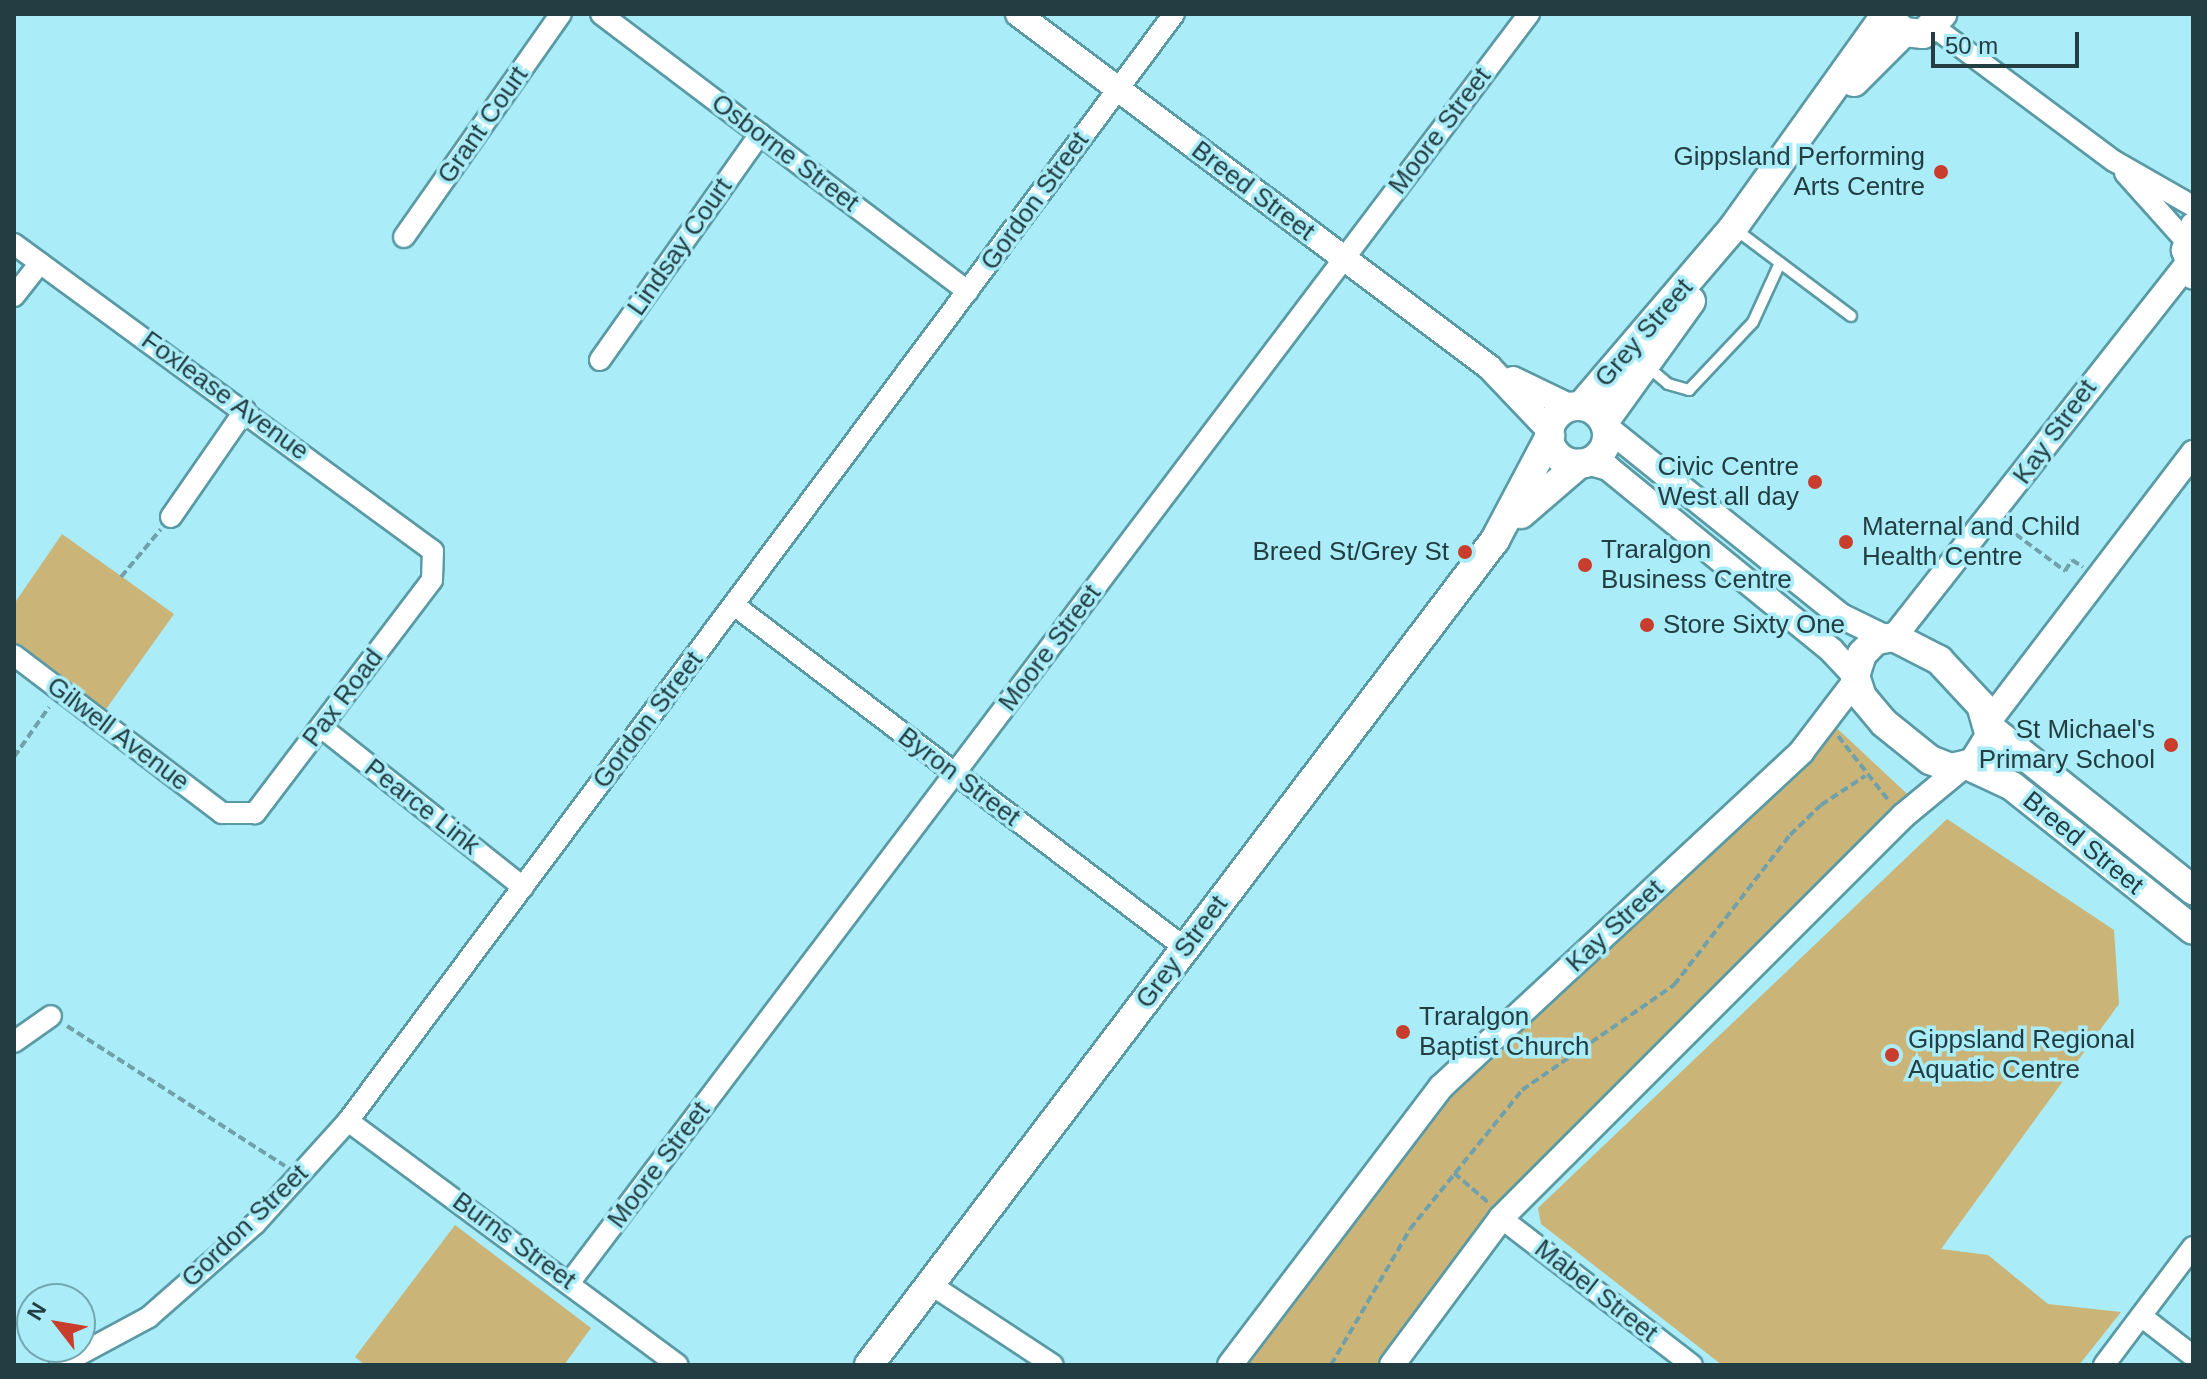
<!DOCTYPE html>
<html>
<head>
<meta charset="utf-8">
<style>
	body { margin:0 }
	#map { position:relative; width:2207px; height:1379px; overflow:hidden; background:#aaecf8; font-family:Helvetica,sans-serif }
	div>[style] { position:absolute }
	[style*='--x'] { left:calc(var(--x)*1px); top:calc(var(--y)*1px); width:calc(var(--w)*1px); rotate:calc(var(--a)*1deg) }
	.green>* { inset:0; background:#cbb478 }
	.path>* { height:4px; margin-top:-2px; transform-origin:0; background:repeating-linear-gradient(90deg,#70a1aa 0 8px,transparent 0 12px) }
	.roads { filter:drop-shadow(2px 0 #5a9aa5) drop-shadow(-2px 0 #5a9aa5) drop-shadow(0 2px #5a9aa5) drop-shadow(0 -2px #5a9aa5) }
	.service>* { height:10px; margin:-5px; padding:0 5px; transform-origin:5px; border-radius:5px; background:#fff }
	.minor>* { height:20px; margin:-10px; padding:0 10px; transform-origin:10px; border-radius:10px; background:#fff }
	.tertiary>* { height:24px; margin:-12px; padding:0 12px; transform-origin:12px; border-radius:12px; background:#fff }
	.secondary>* { height:28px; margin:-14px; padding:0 14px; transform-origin:14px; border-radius:14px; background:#fff }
	.secondary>.ring { margin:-14px; padding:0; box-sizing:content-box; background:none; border:28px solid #fff; border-radius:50% }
	.dots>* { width:22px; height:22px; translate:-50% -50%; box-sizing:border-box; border:4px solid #aaecf8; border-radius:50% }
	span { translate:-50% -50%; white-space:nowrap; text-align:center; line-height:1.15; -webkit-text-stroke:7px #aaecf8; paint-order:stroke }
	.street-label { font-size:26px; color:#233e43 }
	.poi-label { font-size:26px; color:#233e43 }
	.right { translate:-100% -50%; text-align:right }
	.left { translate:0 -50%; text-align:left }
	.frame { position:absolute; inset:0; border:16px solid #233e43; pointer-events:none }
	.north { position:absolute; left:16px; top:1283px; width:80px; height:80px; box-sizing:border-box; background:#aaecf8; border:2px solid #74a6b0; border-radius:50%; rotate:301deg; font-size:22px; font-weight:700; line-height:32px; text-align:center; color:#233e43 }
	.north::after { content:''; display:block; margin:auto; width:28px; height:36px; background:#c93d2d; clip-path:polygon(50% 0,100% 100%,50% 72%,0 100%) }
	.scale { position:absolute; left:1931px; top:32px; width:148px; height:36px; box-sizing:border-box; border:4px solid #233e43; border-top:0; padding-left:10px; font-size:24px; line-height:28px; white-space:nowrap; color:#233e43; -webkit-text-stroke:6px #aaecf8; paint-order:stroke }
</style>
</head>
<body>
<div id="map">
	<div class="green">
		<i style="clip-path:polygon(62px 534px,174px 614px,99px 719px,14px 655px,14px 604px)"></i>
		<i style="clip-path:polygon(1828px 720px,1918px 804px,1501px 1218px,1392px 1365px,1230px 1365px,1441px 1087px)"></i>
		<i style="clip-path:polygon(1947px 819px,2114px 930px,2119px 1004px,1941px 1249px,1988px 1255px,2048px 1304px,2121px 1312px,2079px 1365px,1722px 1365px,1541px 1224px,1538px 1208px)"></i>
		<i style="clip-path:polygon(455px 1225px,591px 1328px,564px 1365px,365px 1365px,355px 1357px)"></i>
	</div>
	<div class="path">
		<i style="--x:2006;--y:527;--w:74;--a:36.7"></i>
		<i style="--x:2065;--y:571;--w:13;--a:-58"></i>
		<i style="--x:2072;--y:560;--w:13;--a:32"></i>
		<i style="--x:121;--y:577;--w:62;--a:-50.2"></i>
		<i style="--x:1838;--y:736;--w:83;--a:51.9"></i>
		<i style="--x:14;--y:757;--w:61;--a:-55"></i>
		<i style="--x:67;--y:1026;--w:259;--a:32.7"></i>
		<i style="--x:1454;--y:1173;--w:46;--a:40.6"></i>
		<i style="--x:1331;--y:1365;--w:157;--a:-59.8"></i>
		<i style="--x:1410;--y:1229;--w:179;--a:-51.1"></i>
		<i style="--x:1522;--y:1090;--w:185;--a:-34.6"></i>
		<i style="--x:1674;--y:985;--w:190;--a:-52.3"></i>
		<i style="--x:1790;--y:835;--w:43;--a:-44.1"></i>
		<i style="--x:1821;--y:805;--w:53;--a:-33.4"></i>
	</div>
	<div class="roads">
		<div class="service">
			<i style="--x:1735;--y:229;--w:145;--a:36.9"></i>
			<i style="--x:1648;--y:367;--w:26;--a:40"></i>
			<i style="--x:1668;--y:384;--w:22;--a:16"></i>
			<i style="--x:1689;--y:390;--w:93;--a:-46.7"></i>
			<i style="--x:1753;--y:322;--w:65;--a:-65.4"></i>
		</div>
		<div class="minor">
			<i style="--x:601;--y:14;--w:460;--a:37.1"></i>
			<i style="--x:1934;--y:27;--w:224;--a:36.7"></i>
			<i style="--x:2114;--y:161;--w:91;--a:29.7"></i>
			<i style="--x:2125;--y:173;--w:90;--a:48.2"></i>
			<i style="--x:404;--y:237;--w:273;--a:-54.9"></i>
			<i style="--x:14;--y:244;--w:519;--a:36.23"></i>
			<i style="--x:433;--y:551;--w:29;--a:92"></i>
			<i style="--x:432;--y:580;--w:293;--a:127.2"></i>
			<i style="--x:255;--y:813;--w:33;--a:180"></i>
			<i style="--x:222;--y:813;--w:261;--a:-142.8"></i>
			<i style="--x:14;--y:296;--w:42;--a:-51.8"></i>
			<i style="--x:600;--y:360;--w:277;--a:-54.7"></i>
			<i style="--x:171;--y:517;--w:130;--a:-55.3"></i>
			<i style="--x:734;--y:605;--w:567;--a:37.25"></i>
			<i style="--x:321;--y:727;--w:258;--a:38.4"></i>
			<i style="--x:14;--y:1042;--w:45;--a:-35.1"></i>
			<i style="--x:348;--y:1121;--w:410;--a:36.5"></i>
			<i style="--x:1501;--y:1218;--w:241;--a:37.6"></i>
			<i style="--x:570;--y:1282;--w:1590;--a:-52.9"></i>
			<i style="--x:930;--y:1284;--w:147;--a:33.4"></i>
			<i style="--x:2141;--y:1316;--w:66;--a:37.6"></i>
			<i style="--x:60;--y:1365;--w:101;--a:-28.3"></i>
			<i style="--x:149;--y:1317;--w:141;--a:-41.3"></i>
			<i style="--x:255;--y:1224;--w:139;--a:-47.9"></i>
			<i style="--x:348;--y:1121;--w:1381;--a:-53.27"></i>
			<i style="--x:2104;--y:1365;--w:148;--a:-53"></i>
		</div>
		<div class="tertiary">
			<i style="--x:1018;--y:14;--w:589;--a:36.85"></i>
			<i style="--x:1489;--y:367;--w:88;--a:46.4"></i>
			<i style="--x:2193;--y:225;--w:27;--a:110"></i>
			<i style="--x:2184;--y:250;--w:28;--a:72"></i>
			<i style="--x:1513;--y:379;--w:64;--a:25.8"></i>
			<i style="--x:1606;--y:427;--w:302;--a:38.8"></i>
			<i style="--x:1841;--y:616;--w:48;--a:26"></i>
			<i style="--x:1587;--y:462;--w:22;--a:16"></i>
			<i style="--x:1608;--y:468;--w:289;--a:39.2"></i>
			<i style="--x:1832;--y:651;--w:34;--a:47"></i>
			<i style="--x:1894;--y:637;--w:474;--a:-51.8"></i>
			<i style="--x:1989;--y:721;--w:337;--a:-52.7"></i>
			<i style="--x:1230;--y:1365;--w:349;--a:-52.8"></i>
			<i style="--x:1441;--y:1087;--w:493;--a:-42.9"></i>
			<i style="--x:1802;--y:751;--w:89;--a:-52.7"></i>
			<i style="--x:1392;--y:1365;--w:183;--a:-53.4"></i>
			<i style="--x:1501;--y:1218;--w:569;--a:-45"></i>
			<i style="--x:1903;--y:816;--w:75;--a:-39.6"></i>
		</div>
		<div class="secondary">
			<i style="--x:1893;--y:22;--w:15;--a:42"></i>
			<i style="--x:1904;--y:32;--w:19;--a:6"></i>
			<i style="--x:1923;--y:34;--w:28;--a:-46"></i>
			<i style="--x:1854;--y:82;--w:71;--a:-45"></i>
			<i style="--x:1581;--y:406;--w:234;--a:-49.5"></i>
			<i style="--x:1733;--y:228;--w:263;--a:-54.4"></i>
			<i class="ring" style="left:1549px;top:406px;width:30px;height:30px"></i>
			<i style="--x:1604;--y:422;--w:149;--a:-54.3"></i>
			<i style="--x:1521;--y:514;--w:77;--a:-40.8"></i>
			<i style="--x:1894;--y:637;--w:51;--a:27.1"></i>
			<i style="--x:1939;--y:660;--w:62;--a:47"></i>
			<i style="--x:1981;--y:705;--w:32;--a:74"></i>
			<i style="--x:1990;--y:736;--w:32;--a:122"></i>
			<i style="--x:1973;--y:763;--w:23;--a:167"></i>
			<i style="--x:1951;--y:768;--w:22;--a:-159"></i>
			<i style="--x:1930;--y:760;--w:59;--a:-141.2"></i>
			<i style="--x:1884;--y:723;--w:34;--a:-130"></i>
			<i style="--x:1862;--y:697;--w:22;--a:-108"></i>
			<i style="--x:1855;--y:676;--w:23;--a:-72"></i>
			<i style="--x:1862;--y:654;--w:20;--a:-45"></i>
			<i style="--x:1876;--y:640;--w:18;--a:-9"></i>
			<i style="--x:1990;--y:728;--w:260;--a:38.6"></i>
			<i style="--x:1967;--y:765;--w:50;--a:25"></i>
			<i style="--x:2012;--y:786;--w:231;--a:38.5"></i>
			<i style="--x:869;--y:1365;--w:1036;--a:-52.81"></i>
			<i style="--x:1495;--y:540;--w:118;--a:-62.1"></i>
		</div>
	</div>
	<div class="dots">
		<i style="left:1941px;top:172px;background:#c93d2d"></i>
		<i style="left:1815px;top:482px;background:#c93d2d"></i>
		<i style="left:1846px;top:542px;background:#c93d2d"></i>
		<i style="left:1465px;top:552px;background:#c93d2d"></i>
		<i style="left:1585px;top:565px;background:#c93d2d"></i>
		<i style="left:1647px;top:625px;background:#c93d2d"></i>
		<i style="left:2171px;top:745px;background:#c93d2d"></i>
		<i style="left:1403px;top:1032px;background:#c93d2d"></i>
		<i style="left:1892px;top:1055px;background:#c93d2d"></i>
	</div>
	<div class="street-label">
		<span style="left:483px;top:125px;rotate:-55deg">Grant Court</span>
		<span style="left:1440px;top:131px;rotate:-53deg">Moore Street</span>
		<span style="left:785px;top:153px;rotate:37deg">Osborne Street</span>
		<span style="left:1253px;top:191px;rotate:37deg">Breed Street</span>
		<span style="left:1035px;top:201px;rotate:-54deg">Gordon Street</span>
		<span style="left:680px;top:247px;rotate:-55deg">Lindsay Court</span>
		<span style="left:1644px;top:333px;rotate:-49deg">Grey Street</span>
		<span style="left:225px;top:396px;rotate:36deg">Foxlease Avenue</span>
		<span style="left:2055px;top:432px;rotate:-54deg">Kay Street</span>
		<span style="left:1050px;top:648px;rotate:-53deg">Moore Street</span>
		<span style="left:343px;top:698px;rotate:-53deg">Pax Road</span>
		<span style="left:648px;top:720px;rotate:-53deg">Gordon Street</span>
		<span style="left:118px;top:734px;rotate:37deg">Gilwell Avenue</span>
		<span style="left:959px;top:777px;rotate:37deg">Byron Street</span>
		<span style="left:422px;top:807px;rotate:38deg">Pearce Link</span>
		<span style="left:2083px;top:843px;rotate:39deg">Breed Street</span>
		<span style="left:1615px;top:926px;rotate:-43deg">Kay Street</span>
		<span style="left:1182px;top:952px;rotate:-53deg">Grey Street</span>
		<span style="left:659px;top:1165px;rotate:-53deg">Moore Street</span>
		<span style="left:245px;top:1226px;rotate:-44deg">Gordon Street</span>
		<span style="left:514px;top:1241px;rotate:36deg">Burns Street</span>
		<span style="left:1596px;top:1291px;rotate:38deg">Mabel Street</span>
	</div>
	<div class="poi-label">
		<span class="right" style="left:1925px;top:172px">Gippsland Performing<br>Arts Centre</span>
		<span class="right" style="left:1799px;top:482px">Civic Centre<br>West all day</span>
		<span class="left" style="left:1862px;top:542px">Maternal and Child<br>Health Centre</span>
		<span class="left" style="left:1601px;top:565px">Traralgon<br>Business Centre</span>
		<span class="right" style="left:1449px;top:552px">Breed St/Grey St</span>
		<span class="left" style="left:1663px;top:625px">Store Sixty One</span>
		<span class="right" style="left:2155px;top:745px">St Michael's<br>Primary School</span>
		<span class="left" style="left:1419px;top:1032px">Traralgon<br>Baptist Church</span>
		<span class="left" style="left:1908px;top:1055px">Gippsland Regional<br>Aquatic Centre</span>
	</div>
	<div class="frame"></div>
	<div class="north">N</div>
	<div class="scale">50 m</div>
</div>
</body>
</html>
